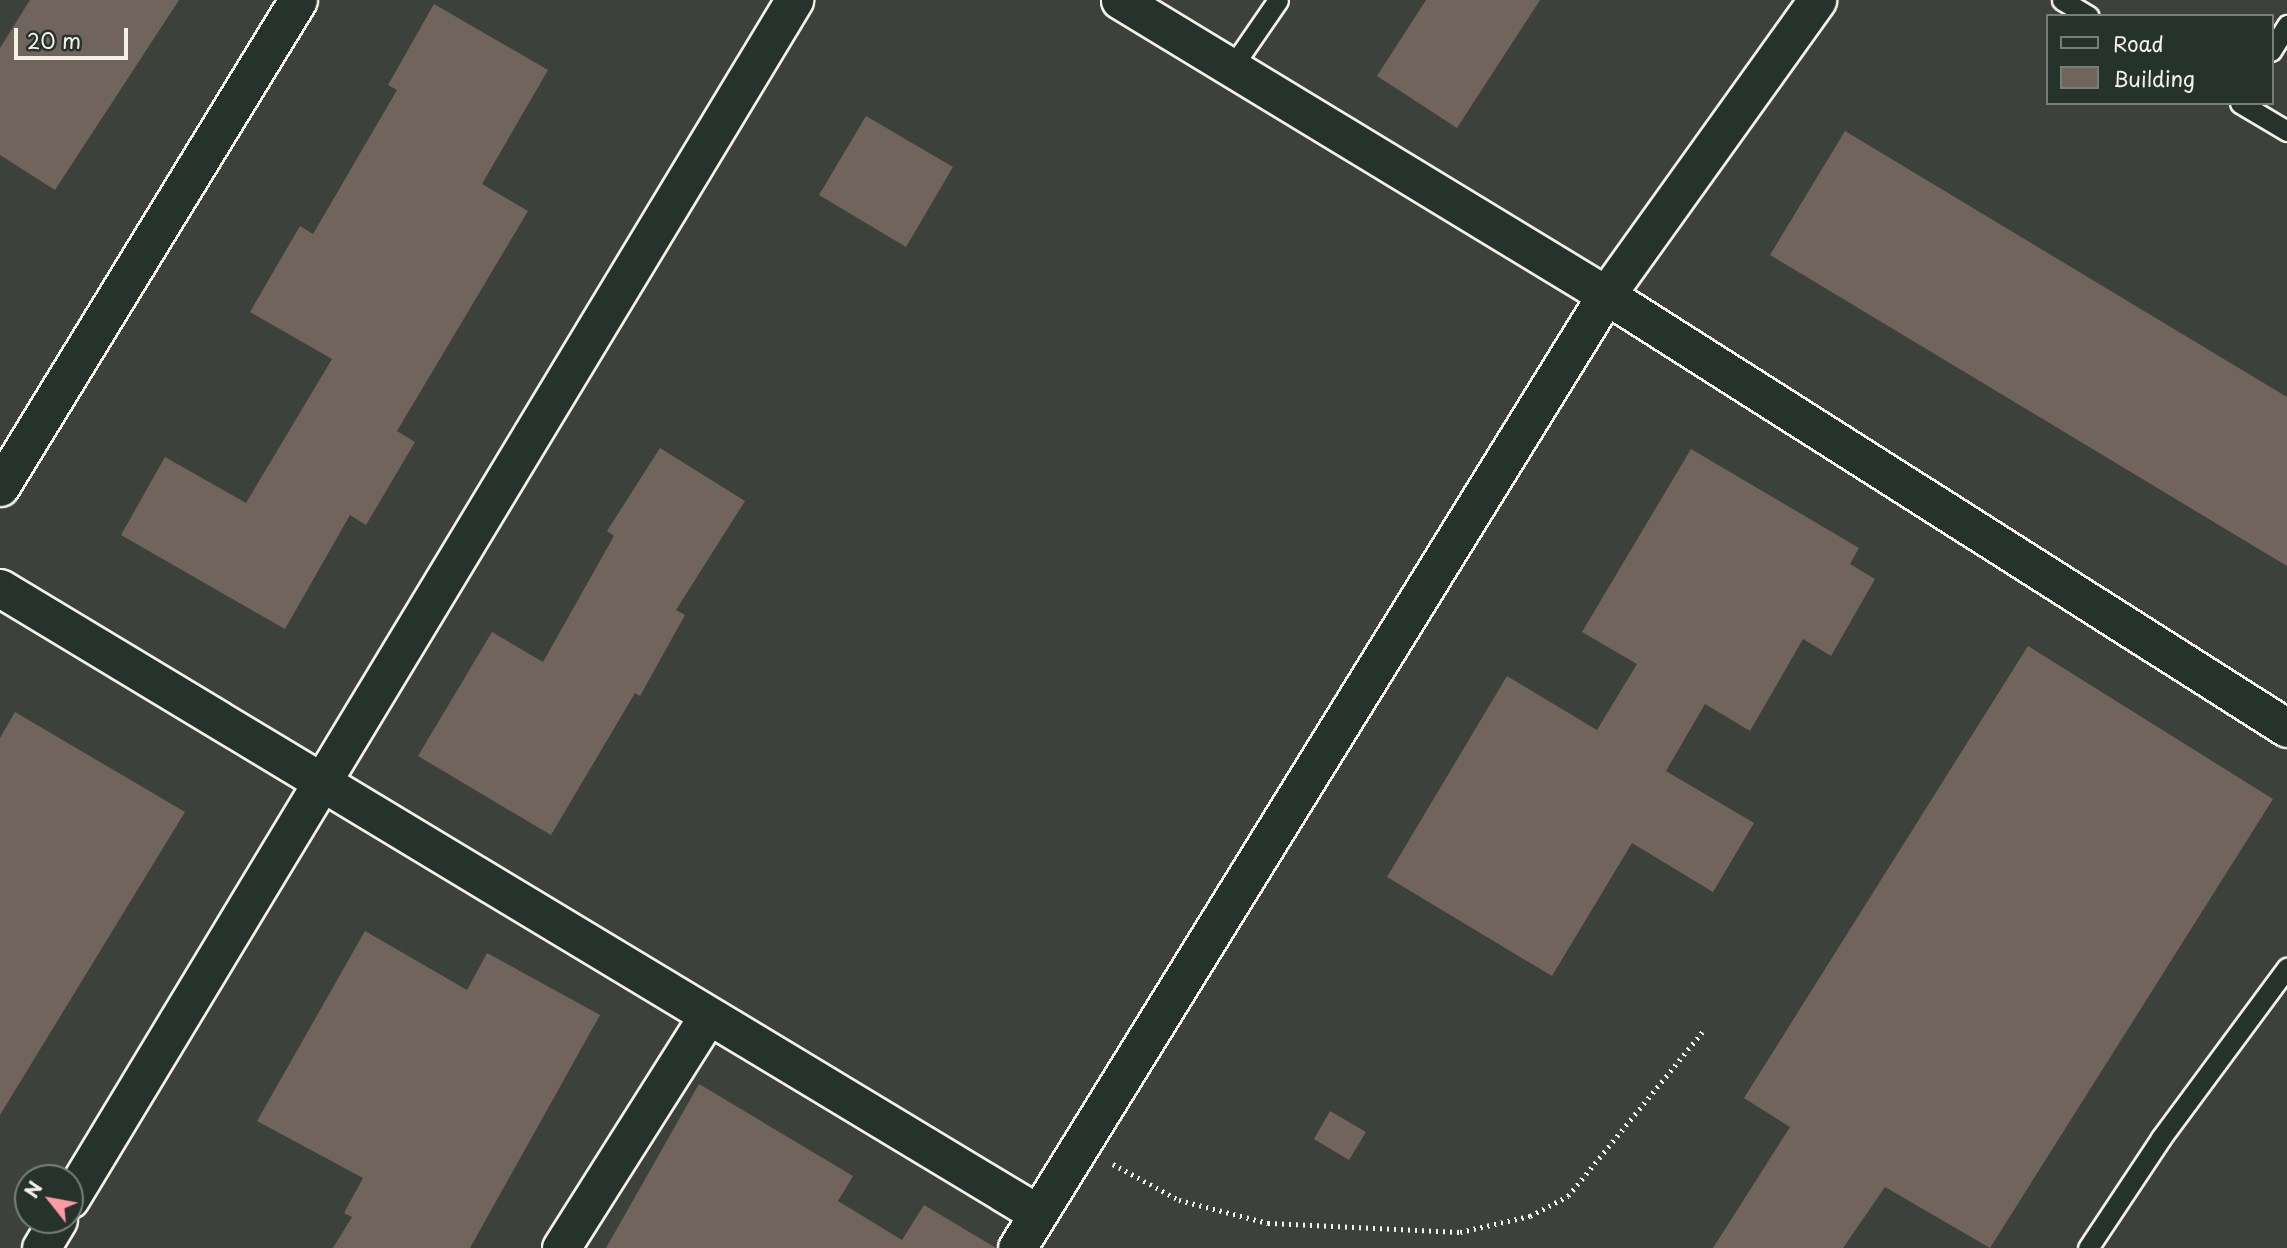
<!DOCTYPE html>
<html>
<head>
<meta charset="utf-8">
<style>
	body { margin:0 }
	#map { position:relative; width:2287px; height:1248px; overflow:hidden; background:#26332d; font-family:"Playpen Sans",sans-serif }
	div>[style] { position:absolute }
	[style*='--x'] { left:calc(var(--x)*1px); top:calc(var(--y)*1px); width:calc(var(--w)*1px); rotate:calc(var(--a)*1deg) }
	.built>* { inset:0; background:#3c423b }
	.building>* { inset:0; background:#70645c }
	.path>* { height:4.5px; margin-top:-2.25px; transform-origin:0; background:repeating-linear-gradient(90deg,#f4f1e8 0 2px,transparent 0 7px) }
	.roads { filter:drop-shadow(2px 0 #f4f1e8) drop-shadow(-2px 0 #f4f1e8) drop-shadow(0 2px #f4f1e8) drop-shadow(0 -2px #f4f1e8) }
	.lane>* { height:19px; margin:-9.5px; padding:0 9.5px; transform-origin:9.5px; border-radius:9.5px; background:#26332d }
	.street>* { height:37px; margin:-18.5px; padding:0 18.5px; transform-origin:18.5px; border-radius:18.5px; background:#26332d }
	span { translate:-50% -50%; white-space:nowrap; text-align:center; line-height:1.15; -webkit-text-stroke:6px #26332d; paint-order:stroke }
	.legend { position:absolute; left:2046px; top:14px; width:228px; height:91px; box-sizing:border-box; background:#26332d; border:2px solid #787f78; margin:0; padding:9px 12px; list-style:none; font-size:21px; color:#f4f1e8 }
	.legend li { display:flex; align-items:center; gap:14px; height:35px }
	.legend b { width:35px; border:2px solid #787f78 }
	.north { position:absolute; left:14px; top:1164px; width:70px; height:70px; box-sizing:border-box; background:#26332d; border:2px solid #787f78; border-radius:50%; rotate:301deg; font-size:19px; font-weight:700; line-height:28px; text-align:center; color:#f4f1e8 }
	.north::after { content:''; display:block; margin:auto; width:24px; height:32px; background:#ff9aa2; clip-path:polygon(50% 0,100% 100%,50% 72%,0 100%) }
	.scale { position:absolute; left:14px; top:28px; width:114px; height:32px; box-sizing:border-box; border:4px solid #f4f1e8; border-top:0; padding-left:9px; font-size:21px; line-height:24px; white-space:nowrap; color:#f4f1e8; -webkit-text-stroke:5px #26332d; paint-order:stroke }
</style>
</head>
<body>
<div id="map">
	<div class="built">
		<i style="clip-path:polygon(evenodd,0 0,2287px 0,2287px 1248px,0 1248px,0 0,2047px 16px,2271px 16px,2271px 103px,2047px 103px,2047px 16px,0 0,28px 1178px,70px 1178px,70px 1220px,28px 1220px,28px 1178px)"></i>
	</div>
	<div class="building">
		<i style="clip-path:polygon(30px 0,179px 0,55px 190px,0 155px,0 48px)"></i>
		<i style="clip-path:polygon(1426px 0,1540px 0,1457px 128px,1377px 76px)"></i>
		<i style="clip-path:polygon(434px 4px,548px 70px,482px 184px,528px 211px,397px 431px,415px 442px,366px 525px,350px 515px,285px 629px,121px 535px,165px 457px,246px 503px,332px 359px,250px 312px,300px 226px,313px 234px,397px 90px,388px 85px)"></i>
		<i style="clip-path:polygon(866px 116px,953px 167px,906px 247px,819px 195px)"></i>
		<i style="clip-path:polygon(1845px 131px,2287px 397px,2287px 566px,1770px 255px)"></i>
		<i style="clip-path:polygon(660px 448px,745px 501px,676px 610px,685px 615px,640px 696px,635px 693px,551px 835px,418px 756px,492px 632px,543px 662px,614px 536px,607px 531px)"></i>
		<i style="clip-path:polygon(1691px 449px,1859px 548px,1850px 564px,1875px 579px,1831px 656px,1803px 639px,1750px 731px,1705px 704px,1666px 771px,1754px 823px,1713px 892px,1632px 843px,1552px 976px,1387px 877px,1507px 676px,1597px 730px,1637px 664px,1582px 632px)"></i>
		<i style="clip-path:polygon(2028px 646px,2273px 799px,1990px 1248px,1885px 1187px,1843px 1248px,1713px 1248px,1790px 1127px,1744px 1098px)"></i>
		<i style="clip-path:polygon(15px 712px,185px 812px,0 1115px,0 738px)"></i>
		<i style="clip-path:polygon(365px 931px,467px 990px,487px 953px,600px 1015px,470px 1248px,333px 1248px,352px 1217px,344px 1213px,363px 1178px,257px 1121px)"></i>
		<i style="clip-path:polygon(699px 1084px,853px 1176px,838px 1201px,902px 1240px,924px 1205px,996px 1248px,606px 1248px)"></i>
		<i style="clip-path:polygon(1330px 1111px,1366px 1132px,1349px 1160px,1314px 1139px)"></i>
	</div>
	<div class="path">
		<i style="--x:1113;--y:1164;--w:75;--a:28.6"></i>
		<i style="--x:1179;--y:1200;--w:92;--a:14.5"></i>
		<i style="--x:1268;--y:1223;--w:192;--a:2.7"></i>
		<i style="--x:1460;--y:1232;--w:72;--a:-12.9"></i>
		<i style="--x:1530;--y:1216;--w:43;--a:-27.8"></i>
		<i style="--x:1568;--y:1196;--w:212;--a:-50.7"></i>
	</div>
	<div class="roads">
		<div class="lane">
			<i style="--x:2062;--y:0;--w:31;--a:31"></i>
			<i style="--x:2271;--y:51;--w:31;--a:-58"></i>
			<i style="--x:1232;--y:67;--w:81;--a:-55.5"></i>
			<i style="--x:2240;--y:103;--w:55;--a:30.8"></i>
			<i style="--x:2088;--y:1248;--w:132;--a:-56.4"></i>
			<i style="--x:2161;--y:1138;--w:212;--a:-53.5"></i>
		</div>
		<div class="street">
			<i style="--x:1120;--y:0;--w:569;--a:31.26"></i>
			<i style="--x:1606;--y:295;--w:807;--a:32.45"></i>
			<i style="--x:0;--y:487;--w:571;--a:-58.54"></i>
			<i style="--x:0;--y:588;--w:1211;--a:31.08"></i>
			<i style="--x:70;--y:1199;--w:1401;--a:-58.87"></i>
			<i style="--x:41;--y:1248;--w:33;--a:-59"></i>
			<i style="--x:561;--y:1248;--w:273;--a:-57.7"></i>
			<i style="--x:1017;--y:1248;--w:1120;--a:-58.28"></i>
			<i style="--x:1606;--y:295;--w:363;--a:-54.4"></i>
		</div>
	</div>
	<ul class="legend">
	<li><b style="height:9px;background:#26332d"></b>Road</li>
	<li><b style="height:19px;background:#70645c"></b>Building</li>
	</ul>
	<div class="north">N</div>
	<div class="scale">20 m</div>
</div>
</body>
</html>
